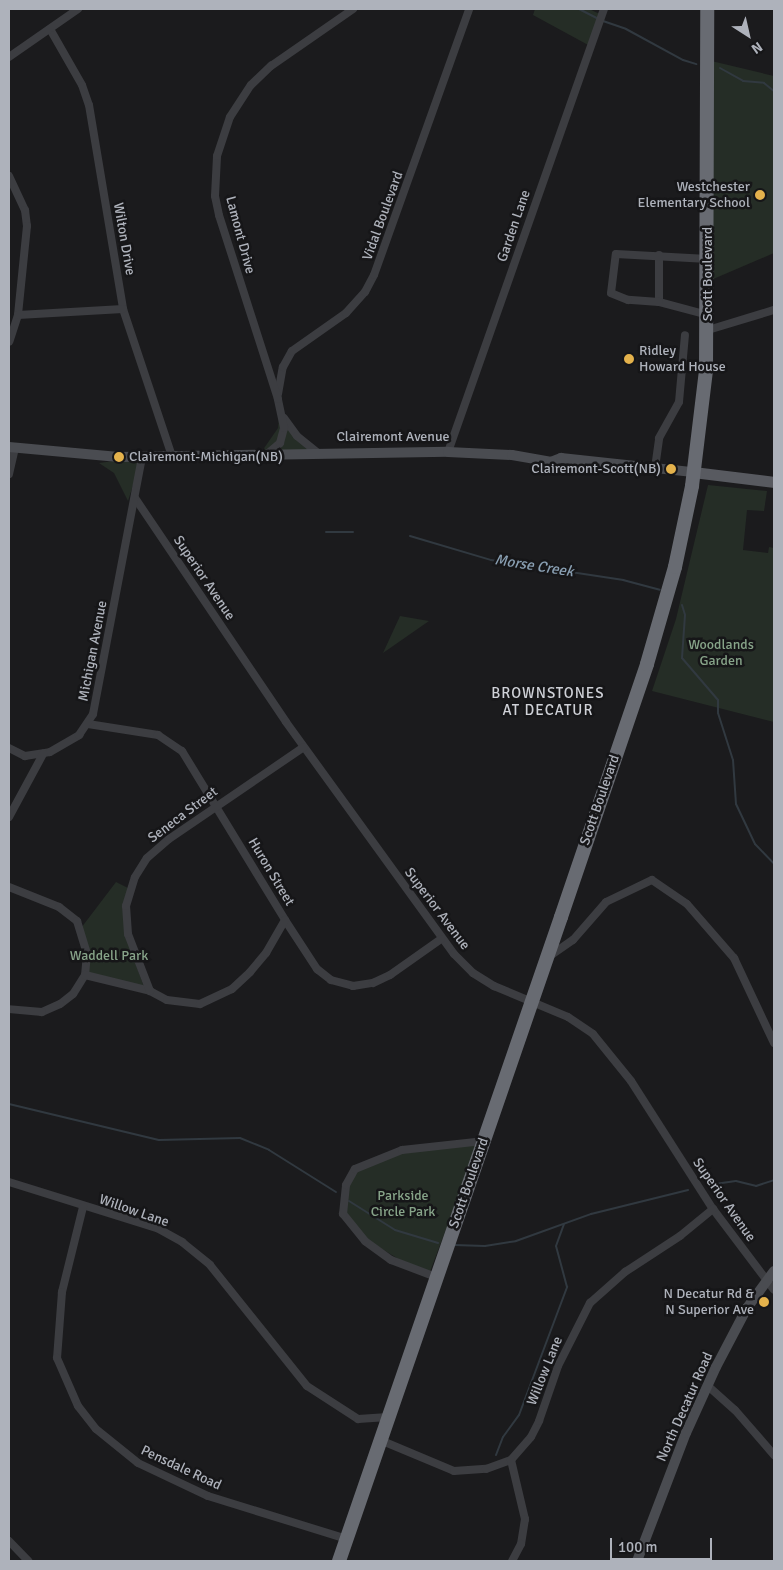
<!DOCTYPE html>
<html>
<head>
<meta charset="utf-8">
<style>
	body { margin:0 }
	#map { position:relative; width:783px; height:1570px; overflow:hidden; background:#1b1b1d; font-family:Signika,sans-serif }
	div>[style] { position:absolute }
	[style*='--x'] { left:calc(var(--x)*1px); top:calc(var(--y)*1px); width:calc(var(--w)*1px); rotate:calc(var(--a)*1deg) }
	.green>* { inset:0; background:#252d26 }
	.stream>* { height:2px; margin:-1px; padding:0 1px; transform-origin:1px; border-radius:1px; background:#313940 }
	.street>* { height:8px; margin:-4px; padding:0 4px; transform-origin:4px; border-radius:4px; background:#3c3d41 }
	.secondary>* { height:10px; margin:-5px; padding:0 5px; transform-origin:5px; border-radius:5px; background:#4a4c51 }
	.primary>* { height:11px; margin:-5.5px; padding:0 5.5px; transform-origin:5.5px; border-radius:5.5px; background:#585a60 }
	.highway>* { height:14px; margin:-7px; padding:0 7px; transform-origin:7px; border-radius:7px; background:#686b72 }
	.dots>* { width:14px; height:14px; translate:-50% -50%; box-sizing:border-box; border:2px solid #161618; border-radius:50% }
	span { translate:-50% -50%; white-space:nowrap; text-align:center; line-height:1.15; -webkit-text-stroke:5px #161618; paint-order:stroke }
	.poi-label { font-size:14px; color:#aeb2bb }
	.right { translate:-100% -50%; text-align:right }
	.left { translate:0 -50%; text-align:left }
	.street-label { font-size:14px; color:#aeb2bb }
	.park-label { font-size:14px; color:#87a489 }
	.water-label { font-size:15px; color:#899fb2; font-style:italic }
	.neighbourhood-label { font-size:15px; color:#cfd1d7; letter-spacing:1px }
	.frame { position:absolute; inset:0; border:10px solid #aeb2bb; pointer-events:none }
	.north { position:absolute; left:723px; top:10px; width:50px; height:50px; -webkit-text-stroke:4px #161618; paint-order:stroke; rotate:145deg; font-size:14px; font-weight:700; line-height:20px; text-align:center; color:#aeb2bb }
	.north::after { content:''; display:block; margin:auto; width:18px; height:22px; background:#aeb2bb; clip-path:polygon(50% 0,100% 100%,50% 72%,0 100%) }
	.scale { position:absolute; left:610px; top:1538px; width:102px; height:22px; box-sizing:border-box; border:2px solid #aeb2bb; border-top:0; padding-left:6px; font-size:15px; line-height:18px; white-space:nowrap; color:#aeb2bb; -webkit-text-stroke:4px #161618; paint-order:stroke }
</style>
</head>
<body>
<div id="map">
	<div class="green">
		<i style="clip-path:polygon(535px 9px,589px 9px,602px 15px,590px 46px,533px 15px)"></i>
		<i style="clip-path:polygon(703px 59px,774px 76px,774px 253px,711px 280px)"></i>
		<i style="clip-path:polygon(280px 409px,285px 419px,316px 453px,260px 454px,278px 428px)"></i>
		<i style="clip-path:polygon(142px 457px,128px 501px,114px 473px,99px 463px)"></i>
		<i style="clip-path:polygon(708px 485px,767px 491px,764px 511px,747px 510px,743px 550px,768px 553px,769px 547px,774px 548px,774px 722px,652px 691px,676px 619px)"></i>
		<i style="clip-path:polygon(400px 616px,429px 621px,383px 653px)"></i>
		<i style="clip-path:polygon(116px 882px,130px 889px,130px 948px,144px 987px,87px 973px,88px 956px,78px 932px)"></i>
		<i style="clip-path:polygon(478px 1144px,428px 1277px,364px 1238px,346px 1213px,350px 1182px,360px 1169px,396px 1154px)"></i>
	</div>
	<div class="stream">
		<i style="--x:579;--y:9;--w:22;--a:27"></i>
		<i style="--x:603;--y:21;--w:24;--a:19"></i>
		<i style="--x:626;--y:29;--w:65;--a:28.5"></i>
		<i style="--x:683;--y:60;--w:14;--a:17"></i>
		<i style="--x:720;--y:68;--w:26;--a:29"></i>
		<i style="--x:743;--y:81;--w:21;--a:5"></i>
		<i style="--x:764;--y:83;--w:13;--a:39"></i>
		<i style="--x:326;--y:532;--w:27;--a:0"></i>
		<i style="--x:410;--y:536;--w:84;--a:16.5"></i>
		<i style="--x:491;--y:560;--w:134;--a:8.6"></i>
		<i style="--x:623;--y:580;--w:38;--a:15"></i>
		<i style="--x:682;--y:605;--w:10;--a:73"></i>
		<i style="--x:685;--y:615;--w:43;--a:94"></i>
		<i style="--x:682;--y:658;--w:55;--a:49.4"></i>
		<i style="--x:718;--y:700;--w:13;--a:90"></i>
		<i style="--x:718;--y:713;--w:49;--a:72.3"></i>
		<i style="--x:733;--y:760;--w:44;--a:86.1"></i>
		<i style="--x:736;--y:804;--w:44;--a:64.6"></i>
		<i style="--x:755;--y:844;--w:28;--a:46"></i>
		<i style="--x:9;--y:1104;--w:154;--a:13.5"></i>
		<i style="--x:159;--y:1140;--w:81;--a:-1.4"></i>
		<i style="--x:240;--y:1138;--w:31;--a:22"></i>
		<i style="--x:269;--y:1150;--w:79;--a:32.1"></i>
		<i style="--x:708;--y:1185;--w:28;--a:-8"></i>
		<i style="--x:736;--y:1181;--w:21;--a:14"></i>
		<i style="--x:756;--y:1186;--w:19;--a:-18"></i>
		<i style="--x:349;--y:1201;--w:54;--a:32.2"></i>
		<i style="--x:395;--y:1230;--w:45;--a:16.8"></i>
		<i style="--x:454;--y:1245;--w:31;--a:2"></i>
		<i style="--x:485;--y:1246;--w:31;--a:-9"></i>
		<i style="--x:516;--y:1241;--w:80;--a:-19.8"></i>
		<i style="--x:591;--y:1214;--w:100;--a:-13.9"></i>
		<i style="--x:496;--y:1455;--w:19;--a:-69"></i>
		<i style="--x:503;--y:1437;--w:27;--a:-54"></i>
		<i style="--x:519;--y:1415;--w:137;--a:-69.4"></i>
		<i style="--x:567;--y:1287;--w:42;--a:-105"></i>
		<i style="--x:556;--y:1246;--w:23;--a:-70"></i>
	</div>
	<div class="street">
		<i style="--x:50;--y:29;--w:64;--a:60.3"></i>
		<i style="--x:82;--y:85;--w:21;--a:71"></i>
		<i style="--x:89;--y:105;--w:207;--a:80.5"></i>
		<i style="--x:123;--y:309;--w:155;--a:71.6"></i>
		<i style="--x:9;--y:57;--w:84;--a:-34.8"></i>
		<i style="--x:9;--y:176;--w:38;--a:65"></i>
		<i style="--x:25;--y:210;--w:16;--a:83"></i>
		<i style="--x:27;--y:226;--w:89;--a:95.8"></i>
		<i style="--x:18;--y:315;--w:28;--a:108"></i>
		<i style="--x:659;--y:302;--w:47;--a:-90"></i>
		<i style="--x:18;--y:315;--w:105;--a:-3.3"></i>
		<i style="--x:708;--y:315;--w:51;--a:-165.1"></i>
		<i style="--x:659;--y:302;--w:31;--a:-176"></i>
		<i style="--x:628;--y:300;--w:18;--a:-158"></i>
		<i style="--x:611;--y:293;--w:39;--a:-83"></i>
		<i style="--x:616;--y:254;--w:92;--a:3.1"></i>
		<i style="--x:708;--y:330;--w:69;--a:-16.9"></i>
		<i style="--x:278;--y:394;--w:27;--a:-80"></i>
		<i style="--x:283;--y:367;--w:18;--a:-61"></i>
		<i style="--x:292;--y:351;--w:66;--a:-35.1"></i>
		<i style="--x:346;--y:313;--w:28;--a:-48"></i>
		<i style="--x:365;--y:292;--w:19;--a:-62"></i>
		<i style="--x:374;--y:275;--w:282;--a:-70.3"></i>
		<i style="--x:284;--y:418;--w:22;--a:54"></i>
		<i style="--x:297;--y:436;--w:26;--a:39"></i>
		<i style="--x:448;--y:452;--w:470;--a:-70.6"></i>
		<i style="--x:267;--y:454;--w:17;--a:-40"></i>
		<i style="--x:280;--y:443;--w:16;--a:-75"></i>
		<i style="--x:284;--y:428;--w:30;--a:-102"></i>
		<i style="--x:278;--y:399;--w:193;--a:-107.8"></i>
		<i style="--x:219;--y:215;--w:19;--a:-102"></i>
		<i style="--x:215;--y:196;--w:40;--a:-87.1"></i>
		<i style="--x:217;--y:156;--w:41;--a:-71.6"></i>
		<i style="--x:230;--y:117;--w:38;--a:-57"></i>
		<i style="--x:251;--y:85;--w:28;--a:-44"></i>
		<i style="--x:271;--y:66;--w:100;--a:-34.8"></i>
		<i style="--x:655;--y:468;--w:30;--a:-82"></i>
		<i style="--x:659;--y:438;--w:41;--a:-60.9"></i>
		<i style="--x:679;--y:402;--w:67;--a:-84.9"></i>
		<i style="--x:9;--y:474;--w:27;--a:-77"></i>
		<i style="--x:135;--y:498;--w:270;--a:56"></i>
		<i style="--x:286;--y:722;--w:286;--a:54.1"></i>
		<i style="--x:454;--y:954;--w:27;--a:45"></i>
		<i style="--x:473;--y:973;--w:25;--a:32"></i>
		<i style="--x:494;--y:986;--w:80;--a:22.7"></i>
		<i style="--x:568;--y:1017;--w:30;--a:34"></i>
		<i style="--x:593;--y:1034;--w:60;--a:51"></i>
		<i style="--x:631;--y:1081;--w:152;--a:57.4"></i>
		<i style="--x:713;--y:1209;--w:101;--a:53"></i>
		<i style="--x:88;--y:724;--w:71;--a:8.9"></i>
		<i style="--x:158;--y:735;--w:29;--a:34"></i>
		<i style="--x:182;--y:751;--w:198;--a:58.6"></i>
		<i style="--x:285;--y:920;--w:59;--a:56.9"></i>
		<i style="--x:317;--y:969;--w:18;--a:38"></i>
		<i style="--x:331;--y:980;--w:23;--a:15"></i>
		<i style="--x:353;--y:986;--w:20;--a:-9"></i>
		<i style="--x:373;--y:983;--w:19;--a:-25"></i>
		<i style="--x:390;--y:975;--w:62;--a:-35.2"></i>
		<i style="--x:9;--y:748;--w:18;--a:27"></i>
		<i style="--x:25;--y:756;--w:25;--a:-9"></i>
		<i style="--x:50;--y:752;--w:34;--a:-30"></i>
		<i style="--x:79;--y:735;--w:25;--a:-56"></i>
		<i style="--x:93;--y:714;--w:262;--a:-79.2"></i>
		<i style="--x:9;--y:817;--w:72;--a:-61.6"></i>
		<i style="--x:9;--y:887;--w:54;--a:21.8"></i>
		<i style="--x:59;--y:907;--w:23;--a:38"></i>
		<i style="--x:77;--y:921;--w:34;--a:73"></i>
		<i style="--x:87;--y:953;--w:22;--a:95"></i>
		<i style="--x:85;--y:975;--w:22;--a:122"></i>
		<i style="--x:73;--y:994;--w:16;--a:142"></i>
		<i style="--x:60;--y:1004;--w:20;--a:156"></i>
		<i style="--x:42;--y:1012;--w:33;--a:-175"></i>
		<i style="--x:547;--y:958;--w:32;--a:-35"></i>
		<i style="--x:573;--y:940;--w:50;--a:-49"></i>
		<i style="--x:606;--y:902;--w:51;--a:-25.6"></i>
		<i style="--x:652;--y:880;--w:42;--a:34.4"></i>
		<i style="--x:687;--y:904;--w:72;--a:49"></i>
		<i style="--x:734;--y:958;--w:94;--a:64.8"></i>
		<i style="--x:85;--y:975;--w:67;--a:13.8"></i>
		<i style="--x:150;--y:991;--w:19;--a:28"></i>
		<i style="--x:167;--y:1000;--w:33;--a:7"></i>
		<i style="--x:200;--y:1004;--w:35;--a:-25"></i>
		<i style="--x:232;--y:989;--w:25;--a:-43"></i>
		<i style="--x:250;--y:972;--w:25;--a:-50"></i>
		<i style="--x:266;--y:953;--w:38;--a:-60"></i>
		<i style="--x:150;--y:991;--w:61;--a:-111.1"></i>
		<i style="--x:128;--y:934;--w:28;--a:-94"></i>
		<i style="--x:126;--y:906;--w:30;--a:-73"></i>
		<i style="--x:135;--y:877;--w:22;--a:-58"></i>
		<i style="--x:147;--y:858;--w:29;--a:-41"></i>
		<i style="--x:169;--y:839;--w:163;--a:-34.3"></i>
		<i style="--x:9;--y:1182;--w:155;--a:17.3"></i>
		<i style="--x:157;--y:1228;--w:29;--a:29"></i>
		<i style="--x:182;--y:1242;--w:36;--a:39"></i>
		<i style="--x:210;--y:1265;--w:155;--a:51.3"></i>
		<i style="--x:307;--y:1386;--w:61;--a:32.9"></i>
		<i style="--x:358;--y:1419;--w:30;--a:-4"></i>
		<i style="--x:83;--y:1207;--w:88;--a:103.9"></i>
		<i style="--x:62;--y:1292;--w:66;--a:94.3"></i>
		<i style="--x:57;--y:1358;--w:52;--a:66.4"></i>
		<i style="--x:78;--y:1406;--w:29;--a:52"></i>
		<i style="--x:96;--y:1429;--w:54;--a:39"></i>
		<i style="--x:138;--y:1463;--w:77;--a:25.2"></i>
		<i style="--x:208;--y:1496;--w:145;--a:17.2"></i>
		<i style="--x:436;--y:1277;--w:48;--a:-159.3"></i>
		<i style="--x:391;--y:1260;--w:32;--a:-144"></i>
		<i style="--x:365;--y:1241;--w:35;--a:-129"></i>
		<i style="--x:343;--y:1214;--w:29;--a:-84"></i>
		<i style="--x:346;--y:1185;--w:18;--a:-61"></i>
		<i style="--x:355;--y:1169;--w:51;--a:-22"></i>
		<i style="--x:402;--y:1150;--w:81;--a:-6.3"></i>
		<i style="--x:708;--y:1386;--w:36;--a:42"></i>
		<i style="--x:735;--y:1410;--w:60;--a:49.1"></i>
		<i style="--x:380;--y:1440;--w:80;--a:22.7"></i>
		<i style="--x:454;--y:1471;--w:32;--a:-4"></i>
		<i style="--x:486;--y:1469;--w:27;--a:-20"></i>
		<i style="--x:511;--y:1460;--w:30;--a:-49"></i>
		<i style="--x:531;--y:1437;--w:18;--a:-63"></i>
		<i style="--x:539;--y:1421;--w:58;--a:-70.9"></i>
		<i style="--x:558;--y:1366;--w:71;--a:-63.1"></i>
		<i style="--x:590;--y:1303;--w:47;--a:-41.5"></i>
		<i style="--x:625;--y:1272;--w:66;--a:-33.2"></i>
		<i style="--x:680;--y:1236;--w:43;--a:-39.3"></i>
		<i style="--x:511;--y:1460;--w:61;--a:76.7"></i>
		<i style="--x:525;--y:1519;--w:25;--a:99"></i>
		<i style="--x:521;--y:1544;--w:19;--a:118"></i>
		<i style="--x:9;--y:1541;--w:28;--a:46"></i>
	</div>
	<div class="secondary">
		<i style="--x:9;--y:447;--w:110;--a:5.2"></i>
		<i style="--x:119;--y:457;--w:329;--a:-0.9"></i>
		<i style="--x:448;--y:452;--w:64;--a:2.7"></i>
		<i style="--x:512;--y:455;--w:40;--a:10"></i>
		<i style="--x:551;--y:462;--w:11;--a:-22"></i>
		<i style="--x:561;--y:458;--w:133;--a:6.1"></i>
		<i style="--x:637;--y:1561;--w:137;--a:-69.1"></i>
		<i style="--x:686;--y:1433;--w:72;--a:-65.6"></i>
		<i style="--x:716;--y:1367;--w:67;--a:-62.3"></i>
		<i style="--x:747;--y:1308;--w:46;--a:-53.9"></i>
	</div>
	<div class="primary">
		<i style="--x:693;--y:472;--w:82;--a:7"></i>
	</div>
	<div class="highway">
		<i style="--x:339;--y:1561;--w:681;--a:-70.98"></i>
		<i style="--x:561;--y:917;--w:267;--a:-71.2"></i>
		<i style="--x:647;--y:664;--w:101;--a:-73.9"></i>
		<i style="--x:675;--y:567;--w:83;--a:-78.1"></i>
		<i style="--x:692;--y:486;--w:117;--a:-83.1"></i>
		<i style="--x:706;--y:370;--w:361;--a:-89.8"></i>
	</div>
	<div class="dots">
		<i style="left:760px;top:195px;background:#e4b24c"></i>
		<i style="left:629px;top:359px;background:#e4b24c"></i>
		<i style="left:119px;top:457px;background:#e4b24c"></i>
		<i style="left:671px;top:469px;background:#e4b24c"></i>
		<i style="left:764px;top:1302px;background:#e4b24c"></i>
	</div>
	<div class="poi-label">
		<span class="right" style="left:750px;top:195px">Westchester<br>Elementary School</span>
		<span class="left" style="left:639px;top:359px">Ridley<br>Howard House</span>
		<span class="left" style="left:129px;top:457px">Clairemont-Michigan(NB)</span>
		<span class="right" style="left:661px;top:469px">Clairemont-Scott(NB)</span>
		<span class="right" style="left:754px;top:1302px">N Decatur Rd &amp;<br>N Superior Ave</span>
	</div>
	<div class="street-label">
		<span style="left:383px;top:216px;rotate:-70deg">Vidal Boulevard</span>
		<span style="left:514px;top:226px;rotate:-71deg">Garden Lane</span>
		<span style="left:240px;top:235px;rotate:75deg">Lamont Drive</span>
		<span style="left:124px;top:239px;rotate:80deg">Wilton Drive</span>
		<span style="left:708px;top:274px;rotate:-90deg">Scott Boulevard</span>
		<span style="left:393px;top:437px">Clairemont Avenue</span>
		<span style="left:204px;top:578px;rotate:56deg">Superior Avenue</span>
		<span style="left:93px;top:651px;rotate:-79deg">Michigan Avenue</span>
		<span style="left:600px;top:800px;rotate:-71deg">Scott Boulevard</span>
		<span style="left:183px;top:815px;rotate:-37deg">Seneca Street</span>
		<span style="left:271px;top:872px;rotate:59deg">Huron Street</span>
		<span style="left:437px;top:909px;rotate:53deg">Superior Avenue</span>
		<span style="left:469px;top:1183px;rotate:-71deg">Scott Boulevard</span>
		<span style="left:724px;top:1200px;rotate:55deg">Superior Avenue</span>
		<span style="left:134px;top:1211px;rotate:19deg">Willow Lane</span>
		<span style="left:545px;top:1371px;rotate:-68deg">Willow Lane</span>
		<span style="left:685px;top:1407px;rotate:-66deg">North Decatur Road</span>
		<span style="left:181px;top:1468px;rotate:25deg">Pensdale Road</span>
	</div>
	<div class="park-label">
		<span style="left:721px;top:653px">Woodlands<br>Garden</span>
		<span style="left:109px;top:956px">Waddell Park</span>
		<span style="left:403px;top:1204px">Parkside<br>Circle Park</span>
	</div>
	<div class="water-label">
		<span style="left:534px;top:566px;rotate:9deg">Morse Creek</span>
	</div>
	<div class="neighbourhood-label">
		<span style="left:548px;top:702px">BROWNSTONES<br>AT DECATUR</span>
	</div>
	<div class="frame"></div>
	<div class="north">N</div>
	<div class="scale">100 m</div>
</div>
</body>
</html>
